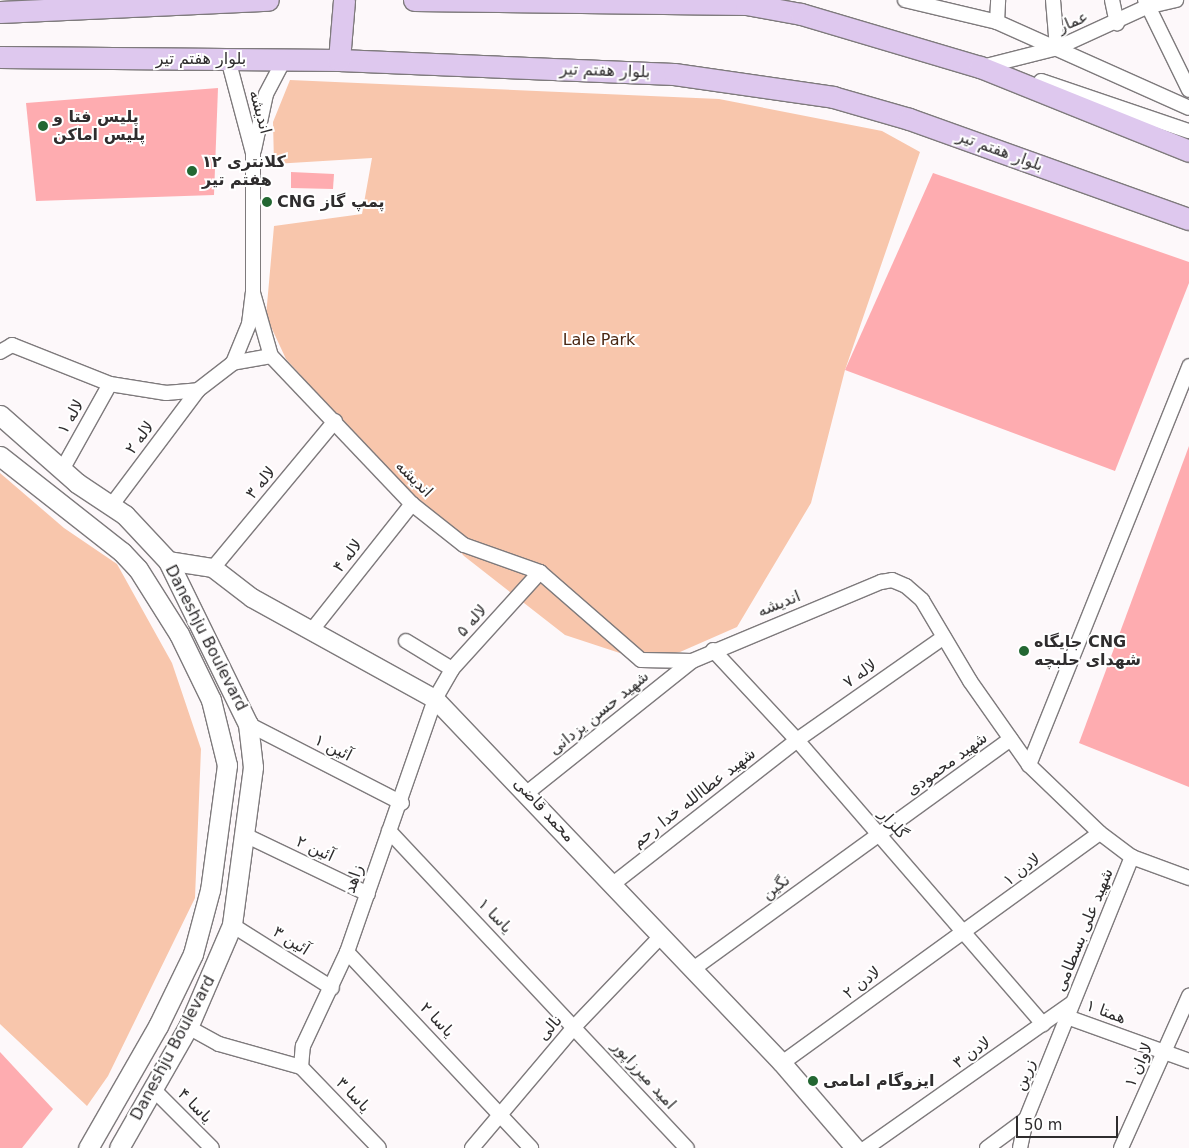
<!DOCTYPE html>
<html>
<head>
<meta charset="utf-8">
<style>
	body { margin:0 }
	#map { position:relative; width:1189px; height:1148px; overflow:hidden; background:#fdf8fa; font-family:"DejaVu Sans",Cairo,sans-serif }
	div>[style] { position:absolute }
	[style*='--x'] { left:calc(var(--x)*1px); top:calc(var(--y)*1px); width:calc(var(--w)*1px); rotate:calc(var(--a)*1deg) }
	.green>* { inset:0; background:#f8c6ac }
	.building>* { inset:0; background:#feacb0 }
	.roads { filter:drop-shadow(1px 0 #7e7a7c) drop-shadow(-1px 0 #7e7a7c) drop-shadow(0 1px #7e7a7c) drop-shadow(0 -1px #7e7a7c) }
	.minor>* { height:14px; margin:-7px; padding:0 7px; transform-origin:7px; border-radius:7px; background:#fff }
	.tertiary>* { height:18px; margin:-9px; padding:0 9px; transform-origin:9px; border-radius:9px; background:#fff }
	.secondary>* { height:19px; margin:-9.5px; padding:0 9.5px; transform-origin:9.5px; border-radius:9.5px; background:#fff }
	.primary>* { height:21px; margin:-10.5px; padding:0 10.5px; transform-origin:10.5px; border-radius:10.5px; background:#dec8ee }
	.dots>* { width:14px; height:14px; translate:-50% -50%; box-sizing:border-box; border:2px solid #fff; border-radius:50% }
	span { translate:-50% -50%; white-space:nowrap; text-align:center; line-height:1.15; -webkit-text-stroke:4px #fff; paint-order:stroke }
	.street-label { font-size:16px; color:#2f2d2e }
	.poi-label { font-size:16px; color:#2f2d2e; font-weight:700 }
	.left { translate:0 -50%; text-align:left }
	.park-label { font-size:16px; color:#4b2814 }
	.scale { position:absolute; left:1016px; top:1116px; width:102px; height:22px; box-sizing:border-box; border:2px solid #2f2d2e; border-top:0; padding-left:6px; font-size:15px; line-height:18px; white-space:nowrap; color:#2f2d2e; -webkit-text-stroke:4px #fff; paint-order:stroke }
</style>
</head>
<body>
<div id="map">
	<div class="green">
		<i style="clip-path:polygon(290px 80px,719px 99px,882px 131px,920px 152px,845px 370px,811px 503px,737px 627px,680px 652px,641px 660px,565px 635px,464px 556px,286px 359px,266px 316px,274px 226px,362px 214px,372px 158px,274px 164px,273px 122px)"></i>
		<i style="clip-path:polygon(0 473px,64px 528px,117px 564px,172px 663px,201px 749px,195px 898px,108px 1076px,87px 1106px,0 1024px)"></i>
	</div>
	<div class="building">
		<i style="clip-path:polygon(218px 88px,214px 195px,36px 201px,26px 103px)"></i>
		<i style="clip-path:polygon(291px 172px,334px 174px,333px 189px,291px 188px)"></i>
		<i style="clip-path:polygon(933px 173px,1189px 262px,1189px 283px,1115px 471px,845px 370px)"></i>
		<i style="clip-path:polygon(1189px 446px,1189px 787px,1079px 743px)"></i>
		<i style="clip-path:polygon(0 1052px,53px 1109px,22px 1148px,0 1148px)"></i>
	</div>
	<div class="roads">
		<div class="minor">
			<i style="--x:905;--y:0;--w:95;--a:13.4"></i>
			<i style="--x:997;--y:22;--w:210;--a:24.1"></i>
			<i style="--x:1053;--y:0;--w:48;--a:85.2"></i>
			<i style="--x:1112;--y:0;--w:24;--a:78"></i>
			<i style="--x:1145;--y:0;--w:100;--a:63.9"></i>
			<i style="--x:997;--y:22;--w:22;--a:-87"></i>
			<i style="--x:228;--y:59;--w:97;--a:75.1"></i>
			<i style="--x:253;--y:153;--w:140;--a:90"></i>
			<i style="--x:982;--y:67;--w:77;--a:-14.2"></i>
			<i style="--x:1057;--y:48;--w:98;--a:-24.7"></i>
			<i style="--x:1146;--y:7;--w:31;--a:-13"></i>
			<i style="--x:1041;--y:81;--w:156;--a:18.7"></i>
			<i style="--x:254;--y:150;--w:57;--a:-77.9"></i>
			<i style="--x:266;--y:94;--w:41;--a:-62.2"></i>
			<i style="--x:253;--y:293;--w:66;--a:74.1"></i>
			<i style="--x:271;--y:356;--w:39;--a:170"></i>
			<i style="--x:233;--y:363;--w:42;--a:-67.7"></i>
			<i style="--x:249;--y:324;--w:31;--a:-83"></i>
			<i style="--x:0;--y:352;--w:14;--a:-30"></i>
			<i style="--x:12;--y:345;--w:105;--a:21.7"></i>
			<i style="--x:110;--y:384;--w:57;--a:9.1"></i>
			<i style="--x:166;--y:393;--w:32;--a:-5"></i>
			<i style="--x:198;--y:390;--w:44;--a:-37.6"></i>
			<i style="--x:271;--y:356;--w:204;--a:46.4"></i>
			<i style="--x:412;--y:504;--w:66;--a:38.3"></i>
			<i style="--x:464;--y:545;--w:81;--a:19.6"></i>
			<i style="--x:540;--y:572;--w:134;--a:41.1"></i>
			<i style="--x:641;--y:660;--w:51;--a:1.1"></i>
			<i style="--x:692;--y:661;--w:205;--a:-22.7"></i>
			<i style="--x:881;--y:582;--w:11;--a:-10"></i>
			<i style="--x:892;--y:580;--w:15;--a:23"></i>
			<i style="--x:906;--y:586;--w:21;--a:41"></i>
			<i style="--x:922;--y:600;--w:94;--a:59.3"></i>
			<i style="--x:970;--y:681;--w:103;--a:54.9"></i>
			<i style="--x:1029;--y:765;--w:98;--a:43.8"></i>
			<i style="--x:1100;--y:833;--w:40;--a:37"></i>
			<i style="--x:1132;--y:857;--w:61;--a:20.2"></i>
			<i style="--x:63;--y:468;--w:96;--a:-60.8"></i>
			<i style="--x:111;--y:506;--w:145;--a:-53.1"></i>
			<i style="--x:213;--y:568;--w:191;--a:-50.3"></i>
			<i style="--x:312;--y:630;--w:161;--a:-51.6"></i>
			<i style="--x:406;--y:641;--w:54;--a:31.3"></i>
			<i style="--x:713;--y:650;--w:123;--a:47"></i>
			<i style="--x:797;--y:740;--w:376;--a:49.1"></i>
			<i style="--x:248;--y:724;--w:173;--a:27.2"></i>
			<i style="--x:1029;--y:765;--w:430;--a:-68.1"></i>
			<i style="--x:528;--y:792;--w:210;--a:-38.6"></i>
			<i style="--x:389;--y:831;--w:435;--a:46.8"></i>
			<i style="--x:247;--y:836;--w:134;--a:25.6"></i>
			<i style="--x:613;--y:884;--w:234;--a:-38"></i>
			<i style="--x:797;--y:740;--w:179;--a:-35"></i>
			<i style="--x:232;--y:925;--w:118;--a:32.2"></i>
			<i style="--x:347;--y:952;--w:269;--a:46.8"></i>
			<i style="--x:693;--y:969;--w:392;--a:-35.9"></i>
			<i style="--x:1067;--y:1017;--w:130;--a:19.8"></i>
			<i style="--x:188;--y:1027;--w:35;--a:29"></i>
			<i style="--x:219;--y:1044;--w:85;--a:15.7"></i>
			<i style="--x:782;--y:1063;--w:392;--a:-35.9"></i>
			<i style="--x:301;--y:1067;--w:21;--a:-85"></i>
			<i style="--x:303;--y:1046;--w:104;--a:-64.9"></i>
			<i style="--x:347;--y:952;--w:268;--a:-70.8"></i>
			<i style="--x:435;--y:699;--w:34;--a:-60"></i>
			<i style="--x:452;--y:669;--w:131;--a:-47.8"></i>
			<i style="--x:301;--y:1067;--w:112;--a:46.1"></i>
			<i style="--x:153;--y:1089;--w:83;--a:45"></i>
			<i style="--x:472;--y:1148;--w:161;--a:-49.8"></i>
			<i style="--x:576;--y:1025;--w:123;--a:-46.3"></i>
			<i style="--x:866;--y:1148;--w:252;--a:-35.1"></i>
			<i style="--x:987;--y:1148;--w:49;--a:-36.6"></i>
			<i style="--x:1020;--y:1148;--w:30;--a:-78"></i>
			<i style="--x:1026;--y:1119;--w:283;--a:-68"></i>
			<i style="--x:1121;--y:1148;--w:167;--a:-65.9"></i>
		</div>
		<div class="tertiary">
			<i style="--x:168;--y:561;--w:46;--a:8.8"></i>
			<i style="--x:213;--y:568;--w:49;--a:37.6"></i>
			<i style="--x:252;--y:598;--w:209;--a:28.9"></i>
			<i style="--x:435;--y:699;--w:503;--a:46.37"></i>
			<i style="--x:782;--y:1063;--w:112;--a:49.3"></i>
		</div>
		<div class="secondary">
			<i style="--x:0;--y:415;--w:103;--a:41.4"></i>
			<i style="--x:77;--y:483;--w:58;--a:33.7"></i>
			<i style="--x:125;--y:515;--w:63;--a:46.9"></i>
			<i style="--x:168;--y:561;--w:182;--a:63.9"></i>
			<i style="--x:248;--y:724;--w:43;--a:83.4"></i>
			<i style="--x:253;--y:767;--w:159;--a:97.6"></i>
			<i style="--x:232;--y:925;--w:111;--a:113.3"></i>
			<i style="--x:188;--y:1027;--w:139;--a:119.7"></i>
			<i style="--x:0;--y:456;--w:155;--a:38.2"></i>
			<i style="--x:122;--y:552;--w:23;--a:47"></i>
			<i style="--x:138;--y:569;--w:77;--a:57.8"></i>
			<i style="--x:179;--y:634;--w:73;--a:64.1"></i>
			<i style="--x:211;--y:700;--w:67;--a:76.2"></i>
			<i style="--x:227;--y:765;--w:126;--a:97.7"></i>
			<i style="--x:210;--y:890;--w:66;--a:104.9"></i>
			<i style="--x:193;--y:954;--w:80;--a:115.9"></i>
			<i style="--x:158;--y:1026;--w:141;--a:119.8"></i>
		</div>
		<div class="primary">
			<i style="--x:414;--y:0;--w:332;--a:0.7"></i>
			<i style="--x:746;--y:4;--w:56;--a:10.3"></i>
			<i style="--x:801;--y:14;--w:187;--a:16.5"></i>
			<i style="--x:980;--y:67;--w:225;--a:21.9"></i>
			<i style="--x:0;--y:12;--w:268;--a:-2.6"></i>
			<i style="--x:0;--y:57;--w:339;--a:0.5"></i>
			<i style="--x:339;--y:60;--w:335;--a:2.4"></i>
			<i style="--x:674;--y:74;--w:161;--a:8.2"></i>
			<i style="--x:833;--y:97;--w:79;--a:16.1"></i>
			<i style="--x:909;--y:119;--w:297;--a:19.7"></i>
			<i style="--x:339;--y:60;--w:60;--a:-85.2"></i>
		</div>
	</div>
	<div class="dots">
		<i style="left:43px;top:126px;background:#236732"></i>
		<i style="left:192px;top:171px;background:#236732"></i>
		<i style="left:267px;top:202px;background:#236732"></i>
		<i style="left:1024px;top:651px;background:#236732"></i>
		<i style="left:813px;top:1081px;background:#236732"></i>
	</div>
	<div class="street-label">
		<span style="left:1073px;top:22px;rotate:-23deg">عمار</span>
		<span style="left:201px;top:59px">بلوار هفتم تیر</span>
		<span style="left:605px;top:71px;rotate:2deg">بلوار هفتم تیر</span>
		<span style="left:260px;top:112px;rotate:75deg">اندیشه</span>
		<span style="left:1000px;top:151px;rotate:20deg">بلوار هفتم تیر</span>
		<span style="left:71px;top:417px;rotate:-60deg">لاله ۱</span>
		<span style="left:140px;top:438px;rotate:-53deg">لاله ۲</span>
		<span style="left:414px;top:479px;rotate:45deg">اندیشه</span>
		<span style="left:261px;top:483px;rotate:-50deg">لاله ۳</span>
		<span style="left:348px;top:556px;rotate:-52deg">لاله ۴</span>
		<span style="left:779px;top:604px;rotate:-22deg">اندیشه</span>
		<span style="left:472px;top:621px;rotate:-48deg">لاله ۵</span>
		<span style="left:206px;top:638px;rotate:63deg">Daneshju Boulevard</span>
		<span style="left:860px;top:674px;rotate:-35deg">لاله ۷</span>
		<span style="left:599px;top:713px;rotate:-39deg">شهید حسن یزدانی</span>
		<span style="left:333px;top:748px;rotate:27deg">آئین ۱</span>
		<span style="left:947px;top:764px;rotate:-36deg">شهید محمودی</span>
		<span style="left:694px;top:798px;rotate:-38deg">شهید عطاالله خدا رحم</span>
		<span style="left:544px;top:810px;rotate:47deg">محمد قاضی</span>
		<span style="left:893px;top:824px;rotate:49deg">گلزار</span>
		<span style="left:315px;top:849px;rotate:25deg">آئین ۲</span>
		<span style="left:1022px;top:870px;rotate:-37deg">لادن ۱</span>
		<span style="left:354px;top:879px;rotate:-71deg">زاهد</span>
		<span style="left:776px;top:887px;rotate:-36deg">نگین</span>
		<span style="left:495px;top:916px;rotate:46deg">یاسا ۱</span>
		<span style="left:1084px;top:930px;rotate:-68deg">شهید علی بسطامی</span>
		<span style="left:291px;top:941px;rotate:32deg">آئین ۳</span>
		<span style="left:862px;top:983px;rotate:-37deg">لادن ۲</span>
		<span style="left:1106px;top:1012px;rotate:20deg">همتا ۱</span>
		<span style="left:437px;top:1020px;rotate:46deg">یاسا ۲</span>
		<span style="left:550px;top:1028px;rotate:-49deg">نالی</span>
		<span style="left:173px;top:1048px;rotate:-62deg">Daneshju Boulevard</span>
		<span style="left:972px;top:1053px;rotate:-35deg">لادن ۳</span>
		<span style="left:1139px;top:1065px;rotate:-66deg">لاوان ۱</span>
		<span style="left:644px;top:1075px;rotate:48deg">امید میرزاپور</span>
		<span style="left:1025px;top:1075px;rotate:-68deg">زرین</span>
		<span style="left:353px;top:1095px;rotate:46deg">یاسا ۳</span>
		<span style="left:195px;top:1106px;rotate:45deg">یاسا ۴</span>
	</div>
	<div class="poi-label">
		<span class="left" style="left:53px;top:126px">پلیس فتا و<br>پلیس اماکن</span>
		<span class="left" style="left:202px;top:171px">کلانتری ۱۲<br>هفتم تیر</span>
		<span class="left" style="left:277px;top:202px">CNG پمپ گاز</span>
		<span class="left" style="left:1034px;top:651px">جایگاه CNG<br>شهدای حلبچه</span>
		<span class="left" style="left:823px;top:1081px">ایزوگام امامی</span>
	</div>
	<div class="park-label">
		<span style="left:599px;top:340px">Lale Park</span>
	</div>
	<div class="scale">50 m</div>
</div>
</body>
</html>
